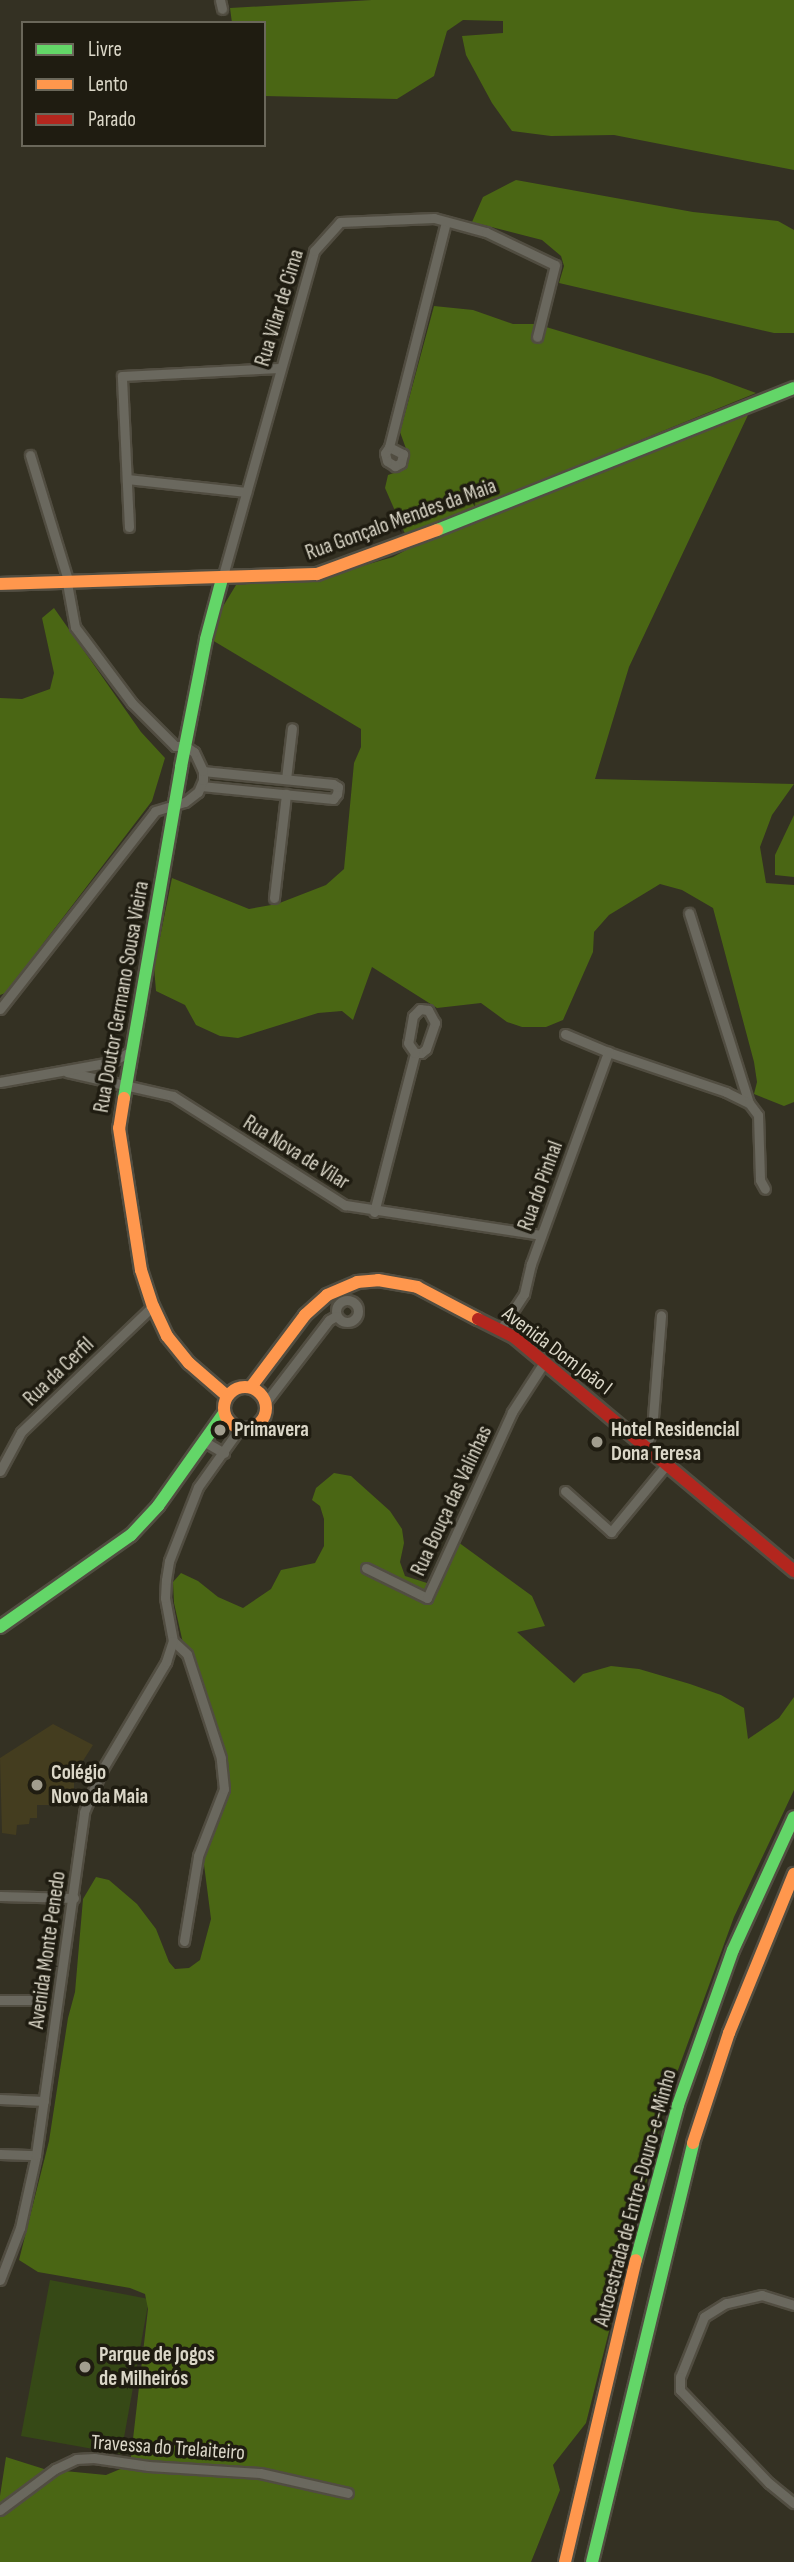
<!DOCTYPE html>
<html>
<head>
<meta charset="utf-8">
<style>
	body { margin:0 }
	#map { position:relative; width:794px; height:2562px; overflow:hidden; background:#343123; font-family:"Sofia Sans Condensed",sans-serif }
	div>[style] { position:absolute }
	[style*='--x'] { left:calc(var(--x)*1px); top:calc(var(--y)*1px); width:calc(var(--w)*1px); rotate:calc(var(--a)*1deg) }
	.built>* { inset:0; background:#443d1f }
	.green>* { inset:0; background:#364916 }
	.forest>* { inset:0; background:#4a6614 }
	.roads { filter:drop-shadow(2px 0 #514d41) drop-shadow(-2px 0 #514d41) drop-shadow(0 2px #514d41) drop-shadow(0 -2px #514d41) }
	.street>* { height:9px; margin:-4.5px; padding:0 4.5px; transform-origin:4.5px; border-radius:4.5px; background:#6a685e }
	.street>.ring { margin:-4.5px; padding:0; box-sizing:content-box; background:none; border:9px solid #6a685e; border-radius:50% }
	.fast>* { height:12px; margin:-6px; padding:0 6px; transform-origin:6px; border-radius:6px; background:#63d668 }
	.slow>* { height:12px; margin:-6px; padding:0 6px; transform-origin:6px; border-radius:6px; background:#ff974d }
	.slow>.ring { margin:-6px; padding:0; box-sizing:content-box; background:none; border:12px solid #ff974d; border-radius:50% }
	.jam>* { height:12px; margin:-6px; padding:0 6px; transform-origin:6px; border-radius:6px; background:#b3261e }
	.dots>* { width:19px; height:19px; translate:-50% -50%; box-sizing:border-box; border:4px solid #1f1c11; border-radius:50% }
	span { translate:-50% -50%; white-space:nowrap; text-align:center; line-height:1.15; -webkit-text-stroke:7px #1f1c11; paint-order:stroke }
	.street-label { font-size:21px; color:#dbd7c8 }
	.poi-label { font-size:21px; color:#dbd7c8; font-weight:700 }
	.left { translate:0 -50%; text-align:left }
	.legend { position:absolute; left:21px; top:21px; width:245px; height:126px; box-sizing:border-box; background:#1f1c11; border:2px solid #6a675a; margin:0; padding:9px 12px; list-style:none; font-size:21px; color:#dbd7c8 }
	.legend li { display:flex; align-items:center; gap:14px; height:35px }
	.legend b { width:35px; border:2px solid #6a675a }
</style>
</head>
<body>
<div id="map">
	<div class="built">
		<i style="clip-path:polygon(53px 1724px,93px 1745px,74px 1775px,74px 1794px,63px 1798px,63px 1805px,37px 1805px,37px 1818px,30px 1818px,29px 1824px,17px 1825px,16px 1835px,2px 1833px,0 1758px)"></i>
	</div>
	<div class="green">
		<i style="clip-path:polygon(50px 2280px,149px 2299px,121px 2454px,21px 2436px)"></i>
	</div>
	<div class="forest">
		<i style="clip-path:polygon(372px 0,794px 0,794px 170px,614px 135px,551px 136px,512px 131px,492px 103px,466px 55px,462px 36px,503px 33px,503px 21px,463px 20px,447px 31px,434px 76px,397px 99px,264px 96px,264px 23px,232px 23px,230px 8px)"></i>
		<i style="clip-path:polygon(516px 180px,693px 212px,778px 221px,794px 230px,794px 333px,774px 333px,559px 283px,564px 266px,561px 256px,542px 240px,472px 222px,483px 197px)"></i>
		<i style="clip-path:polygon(434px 306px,473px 310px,513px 324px,536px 324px,710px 376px,756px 393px,406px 536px,385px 488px,388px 475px,402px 470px,409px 457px,400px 432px)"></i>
		<i style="clip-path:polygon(748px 415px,629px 667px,595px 779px,794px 784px,772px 815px,760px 847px,766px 883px,794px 885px,794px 1102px,784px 1106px,754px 1094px,757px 1082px,754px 1062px,713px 908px,682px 890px,660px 884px,609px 915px,594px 932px,593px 952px,563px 1020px,546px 1027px,522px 1027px,507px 1022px,481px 1003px,437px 1008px,372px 967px,353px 1020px,342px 1011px,318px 1013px,238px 1038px,220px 1036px,196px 1025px,185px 1005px,156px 991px,154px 967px,172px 878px,249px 909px,277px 904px,326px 885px,344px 869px,354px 763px,361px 747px,361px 729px,212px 640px,219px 613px,236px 585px,324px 577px,393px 557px,423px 541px)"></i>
		<i style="clip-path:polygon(54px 608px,141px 732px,165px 758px,152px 801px,42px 945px,13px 990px,0 995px,0 698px,22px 699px,50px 689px,54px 673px,42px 618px)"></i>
		<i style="clip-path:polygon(794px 815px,794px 877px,775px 875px,775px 855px)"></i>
		<i style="clip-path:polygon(334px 1473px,351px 1476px,390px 1511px,402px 1529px,404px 1543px,400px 1562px,405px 1576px,427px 1583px,437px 1576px,451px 1548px,458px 1542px,532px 1596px,545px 1626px,517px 1632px,574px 1683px,583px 1674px,611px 1666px,639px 1669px,690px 1684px,721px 1695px,744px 1708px,748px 1739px,779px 1718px,794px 1697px,794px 1790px,734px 1917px,667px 2100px,586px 2423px,553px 2465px,560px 2490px,531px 2562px,0 2562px,0 2496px,6px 2457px,44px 2469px,106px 2475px,130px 2465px,148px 2309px,145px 2294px,130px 2288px,38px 2272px,19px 2260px,49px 2141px,68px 2018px,75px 1992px,83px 1899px,96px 1877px,109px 1880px,137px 1904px,156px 1929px,169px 1962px,175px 1969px,189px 1968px,200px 1960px,211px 1919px,201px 1841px,225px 1768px,223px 1745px,187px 1661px,174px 1603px,173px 1582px,181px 1573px,198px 1581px,218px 1597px,243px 1608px,271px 1589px,281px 1570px,315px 1563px,324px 1546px,324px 1519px,320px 1506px,312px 1500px,316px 1488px)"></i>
	</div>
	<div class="roads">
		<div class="street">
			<i style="--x:220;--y:0;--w:9;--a:77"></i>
			<i style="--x:389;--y:447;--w:16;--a:27"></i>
			<i style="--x:403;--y:454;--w:9;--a:103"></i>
			<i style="--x:401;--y:463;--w:7;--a:153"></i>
			<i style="--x:395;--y:466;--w:9;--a:-148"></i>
			<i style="--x:387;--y:461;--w:8;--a:-104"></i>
			<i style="--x:385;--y:453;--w:7;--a:-56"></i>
			<i style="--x:389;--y:447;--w:232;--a:-75.8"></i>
			<i style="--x:30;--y:455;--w:134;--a:73.1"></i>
			<i style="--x:127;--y:479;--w:120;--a:6.2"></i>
			<i style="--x:129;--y:527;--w:151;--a:-92.7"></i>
			<i style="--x:122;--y:376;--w:157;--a:-2.9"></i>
			<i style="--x:222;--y:579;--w:341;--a:-74.3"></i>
			<i style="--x:314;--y:251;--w:39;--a:-48"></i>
			<i style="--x:340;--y:222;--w:94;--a:-2.4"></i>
			<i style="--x:434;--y:218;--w:54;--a:15.1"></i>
			<i style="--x:486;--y:232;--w:76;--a:25.6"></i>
			<i style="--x:555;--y:265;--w:74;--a:104"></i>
			<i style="--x:286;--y:779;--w:51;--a:-83.3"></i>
			<i style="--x:201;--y:786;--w:133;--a:5.6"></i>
			<i style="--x:333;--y:799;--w:6;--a:-51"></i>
			<i style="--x:337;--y:794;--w:7;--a:-82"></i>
			<i style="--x:338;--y:787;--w:6;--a:-149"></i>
			<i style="--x:333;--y:784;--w:131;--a:-174.3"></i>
			<i style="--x:274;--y:898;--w:105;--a:-83.4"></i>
			<i style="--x:689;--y:913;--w:199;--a:72.5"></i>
			<i style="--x:0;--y:1009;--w:251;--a:-51.9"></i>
			<i style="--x:155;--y:811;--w:31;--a:-17"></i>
			<i style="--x:185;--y:802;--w:16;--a:-38"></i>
			<i style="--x:198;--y:792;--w:13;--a:-67"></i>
			<i style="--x:203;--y:780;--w:9;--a:-90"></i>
			<i style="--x:203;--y:771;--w:21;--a:-115"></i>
			<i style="--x:194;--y:752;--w:11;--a:-146"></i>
			<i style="--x:185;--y:746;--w:10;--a:180"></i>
			<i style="--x:175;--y:746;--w:61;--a:-135"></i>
			<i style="--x:132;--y:703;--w:95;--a:-126.9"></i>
			<i style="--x:75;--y:627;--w:45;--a:-100.3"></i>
			<i style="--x:565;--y:1034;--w:47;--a:22.7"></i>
			<i style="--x:608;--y:1052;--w:125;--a:18.7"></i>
			<i style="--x:726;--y:1092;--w:25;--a:26"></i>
			<i style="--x:749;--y:1103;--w:15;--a:53"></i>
			<i style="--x:758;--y:1115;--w:65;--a:88.2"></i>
			<i style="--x:760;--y:1180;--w:10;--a:61"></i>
			<i style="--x:67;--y:1072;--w:109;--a:12.8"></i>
			<i style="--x:173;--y:1096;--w:204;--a:32.4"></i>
			<i style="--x:345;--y:1205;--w:198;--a:8.7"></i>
			<i style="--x:0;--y:1082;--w:113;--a:-10.2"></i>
			<i style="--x:111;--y:1062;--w:24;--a:-28"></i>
			<i style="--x:374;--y:1212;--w:164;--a:-75.5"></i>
			<i style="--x:415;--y:1053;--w:6;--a:0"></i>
			<i style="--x:421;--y:1053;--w:6;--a:-39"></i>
			<i style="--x:426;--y:1049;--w:28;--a:-71"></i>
			<i style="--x:435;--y:1023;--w:15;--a:-118"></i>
			<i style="--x:428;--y:1010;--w:8;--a:-173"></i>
			<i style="--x:420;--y:1009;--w:10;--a:135"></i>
			<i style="--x:413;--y:1016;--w:27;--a:100"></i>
			<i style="--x:408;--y:1043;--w:12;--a:55"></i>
			<i class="ring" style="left:336px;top:1300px;width:13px;height:13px"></i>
			<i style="--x:501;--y:1329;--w:42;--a:-56.7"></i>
			<i style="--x:524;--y:1294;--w:31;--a:-77"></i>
			<i style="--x:531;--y:1264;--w:226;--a:-70"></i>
			<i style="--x:266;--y:1402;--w:103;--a:-52.5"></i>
			<i style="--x:329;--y:1320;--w:8;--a:-30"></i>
			<i style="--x:205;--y:1442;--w:22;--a:30"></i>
			<i style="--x:646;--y:1446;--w:17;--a:-69"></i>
			<i style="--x:652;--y:1430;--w:115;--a:-85.5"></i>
			<i style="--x:0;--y:1471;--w:44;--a:-61.7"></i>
			<i style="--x:21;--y:1432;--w:182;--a:-43.7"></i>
			<i style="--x:565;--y:1491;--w:62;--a:41.7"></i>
			<i style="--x:611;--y:1532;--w:88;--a:-50.5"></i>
			<i style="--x:366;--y:1568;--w:68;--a:26.2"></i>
			<i style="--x:427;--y:1598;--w:205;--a:-65.4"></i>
			<i style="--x:512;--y:1412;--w:61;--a:-57.1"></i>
			<i style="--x:0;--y:1896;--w:74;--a:1.5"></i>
			<i style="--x:184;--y:1941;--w:86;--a:-80.6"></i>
			<i style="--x:198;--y:1856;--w:72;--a:-68.8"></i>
			<i style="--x:224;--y:1789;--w:31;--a:-96"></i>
			<i style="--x:221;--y:1758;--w:109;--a:-108.1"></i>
			<i style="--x:187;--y:1654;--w:19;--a:-137"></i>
			<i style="--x:173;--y:1641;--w:44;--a:-100.5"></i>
			<i style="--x:165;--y:1598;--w:18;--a:-87"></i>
			<i style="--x:166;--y:1580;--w:19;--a:-81"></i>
			<i style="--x:169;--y:1561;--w:79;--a:-68.6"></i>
			<i style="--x:198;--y:1487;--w:72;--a:-54.6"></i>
			<i style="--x:0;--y:2000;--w:42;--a:0"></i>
			<i style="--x:0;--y:2099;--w:44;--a:2.6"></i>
			<i style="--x:0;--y:2154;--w:36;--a:2"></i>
			<i style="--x:0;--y:2280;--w:56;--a:-69"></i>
			<i style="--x:20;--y:2228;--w:75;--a:-77.6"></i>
			<i style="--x:36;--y:2155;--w:346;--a:-82"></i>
			<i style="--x:84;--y:1812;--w:46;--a:-66.8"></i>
			<i style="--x:102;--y:1770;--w:126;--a:-59.3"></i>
			<i style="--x:166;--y:1662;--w:22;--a:-72"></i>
			<i style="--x:794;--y:2305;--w:34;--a:-163"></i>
			<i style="--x:762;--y:2295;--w:37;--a:167"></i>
			<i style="--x:726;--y:2303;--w:26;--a:148"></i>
			<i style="--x:704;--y:2317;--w:65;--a:111.8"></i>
			<i style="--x:680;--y:2377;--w:13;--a:90"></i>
			<i style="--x:680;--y:2390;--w:129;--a:46.3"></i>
			<i style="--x:769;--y:2483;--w:32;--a:39"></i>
			<i style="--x:0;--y:2510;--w:69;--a:-36.7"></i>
			<i style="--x:55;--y:2469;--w:23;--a:-25"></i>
			<i style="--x:76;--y:2459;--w:18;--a:-3"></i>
			<i style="--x:94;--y:2458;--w:55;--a:8.4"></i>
			<i style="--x:148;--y:2466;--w:112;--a:3.6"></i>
			<i style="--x:260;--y:2473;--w:90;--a:12.8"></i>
		</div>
		<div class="fast">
			<i style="--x:437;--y:530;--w:384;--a:-21.7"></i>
			<i style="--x:124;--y:1098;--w:336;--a:-80.2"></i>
			<i style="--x:181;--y:767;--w:130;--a:-78.9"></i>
			<i style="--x:206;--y:639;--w:62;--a:-75.1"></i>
			<i style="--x:0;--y:1627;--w:160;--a:-35.1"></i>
			<i style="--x:131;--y:1535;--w:40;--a:-47"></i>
			<i style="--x:158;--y:1506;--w:114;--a:-54.6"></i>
			<i style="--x:636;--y:2260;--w:161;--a:-74.8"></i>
			<i style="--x:678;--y:2105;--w:164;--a:-70.5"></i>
			<i style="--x:733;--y:1950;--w:146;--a:-65.4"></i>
			<i style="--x:592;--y:2562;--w:431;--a:-76.4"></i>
		</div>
		<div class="slow">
			<i style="--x:0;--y:584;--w:317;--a:-1.8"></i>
			<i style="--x:317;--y:574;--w:128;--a:-20.1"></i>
			<i style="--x:124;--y:1098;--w:30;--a:99"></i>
			<i style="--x:119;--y:1128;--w:144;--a:81.2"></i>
			<i style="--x:141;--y:1270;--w:38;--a:72"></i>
			<i style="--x:153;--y:1306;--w:33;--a:65"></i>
			<i style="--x:167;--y:1336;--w:35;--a:51"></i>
			<i style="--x:189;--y:1363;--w:50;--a:41"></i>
			<i class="ring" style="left:224px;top:1387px;width:30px;height:30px"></i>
			<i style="--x:251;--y:1387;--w:90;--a:-53.1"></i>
			<i style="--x:305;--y:1315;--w:30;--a:-42"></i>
			<i style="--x:327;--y:1295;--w:33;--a:-23"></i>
			<i style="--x:357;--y:1282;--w:21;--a:-5"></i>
			<i style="--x:378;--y:1280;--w:40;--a:10"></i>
			<i style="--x:417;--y:1287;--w:69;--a:27.7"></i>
			<i style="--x:693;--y:2143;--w:116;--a:-71.9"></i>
			<i style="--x:729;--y:2033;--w:172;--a:-67.8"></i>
			<i style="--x:565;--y:2562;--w:310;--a:-76.8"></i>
		</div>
		<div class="jam">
			<i style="--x:478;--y:1319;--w:40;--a:26.6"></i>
			<i style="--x:514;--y:1337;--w:365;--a:39.9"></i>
		</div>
	</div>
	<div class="dots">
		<i style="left:220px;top:1430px;background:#a19d8e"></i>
		<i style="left:597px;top:1442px;background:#a19d8e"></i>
		<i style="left:37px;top:1785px;background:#a19d8e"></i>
		<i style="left:85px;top:2367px;background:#a19d8e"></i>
	</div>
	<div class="street-label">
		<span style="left:280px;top:308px;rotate:-73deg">Rua Vilar de Cima</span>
		<span style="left:401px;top:520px;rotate:-20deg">Rua Gonçalo Mendes da Maia</span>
		<span style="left:122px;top:997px;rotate:-80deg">Rua Doutor Germano Sousa Vieira</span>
		<span style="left:296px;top:1153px;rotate:32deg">Rua Nova de Vilar</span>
		<span style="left:541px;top:1186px;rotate:-70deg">Rua do Pinhal</span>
		<span style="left:557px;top:1351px;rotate:37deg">Avenida Dom João I</span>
		<span style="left:59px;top:1372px;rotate:-44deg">Rua da Cerfil</span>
		<span style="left:452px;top:1501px;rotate:-65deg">Rua Bouça das Valinhas</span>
		<span style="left:48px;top:1950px;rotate:-82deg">Avenida Monte Penedo</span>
		<span style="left:636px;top:2198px;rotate:-75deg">Autoestrada de Entre-Douro-e-Minho</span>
		<span style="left:168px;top:2448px;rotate:4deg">Travessa do Trelaiteiro</span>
	</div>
	<div class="poi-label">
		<span class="left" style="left:234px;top:1430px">Primavera</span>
		<span class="left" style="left:611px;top:1442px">Hotel Residencial<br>Dona Teresa</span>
		<span class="left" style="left:51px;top:1785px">Colégio<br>Novo da Maia</span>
		<span class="left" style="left:99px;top:2367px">Parque de Jogos<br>de Milheirós</span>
	</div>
	<ul class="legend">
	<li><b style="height:9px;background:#63d668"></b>Livre</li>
	<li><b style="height:9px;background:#ff974d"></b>Lento</li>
	<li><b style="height:9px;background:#b3261e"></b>Parado</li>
	</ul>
</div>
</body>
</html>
